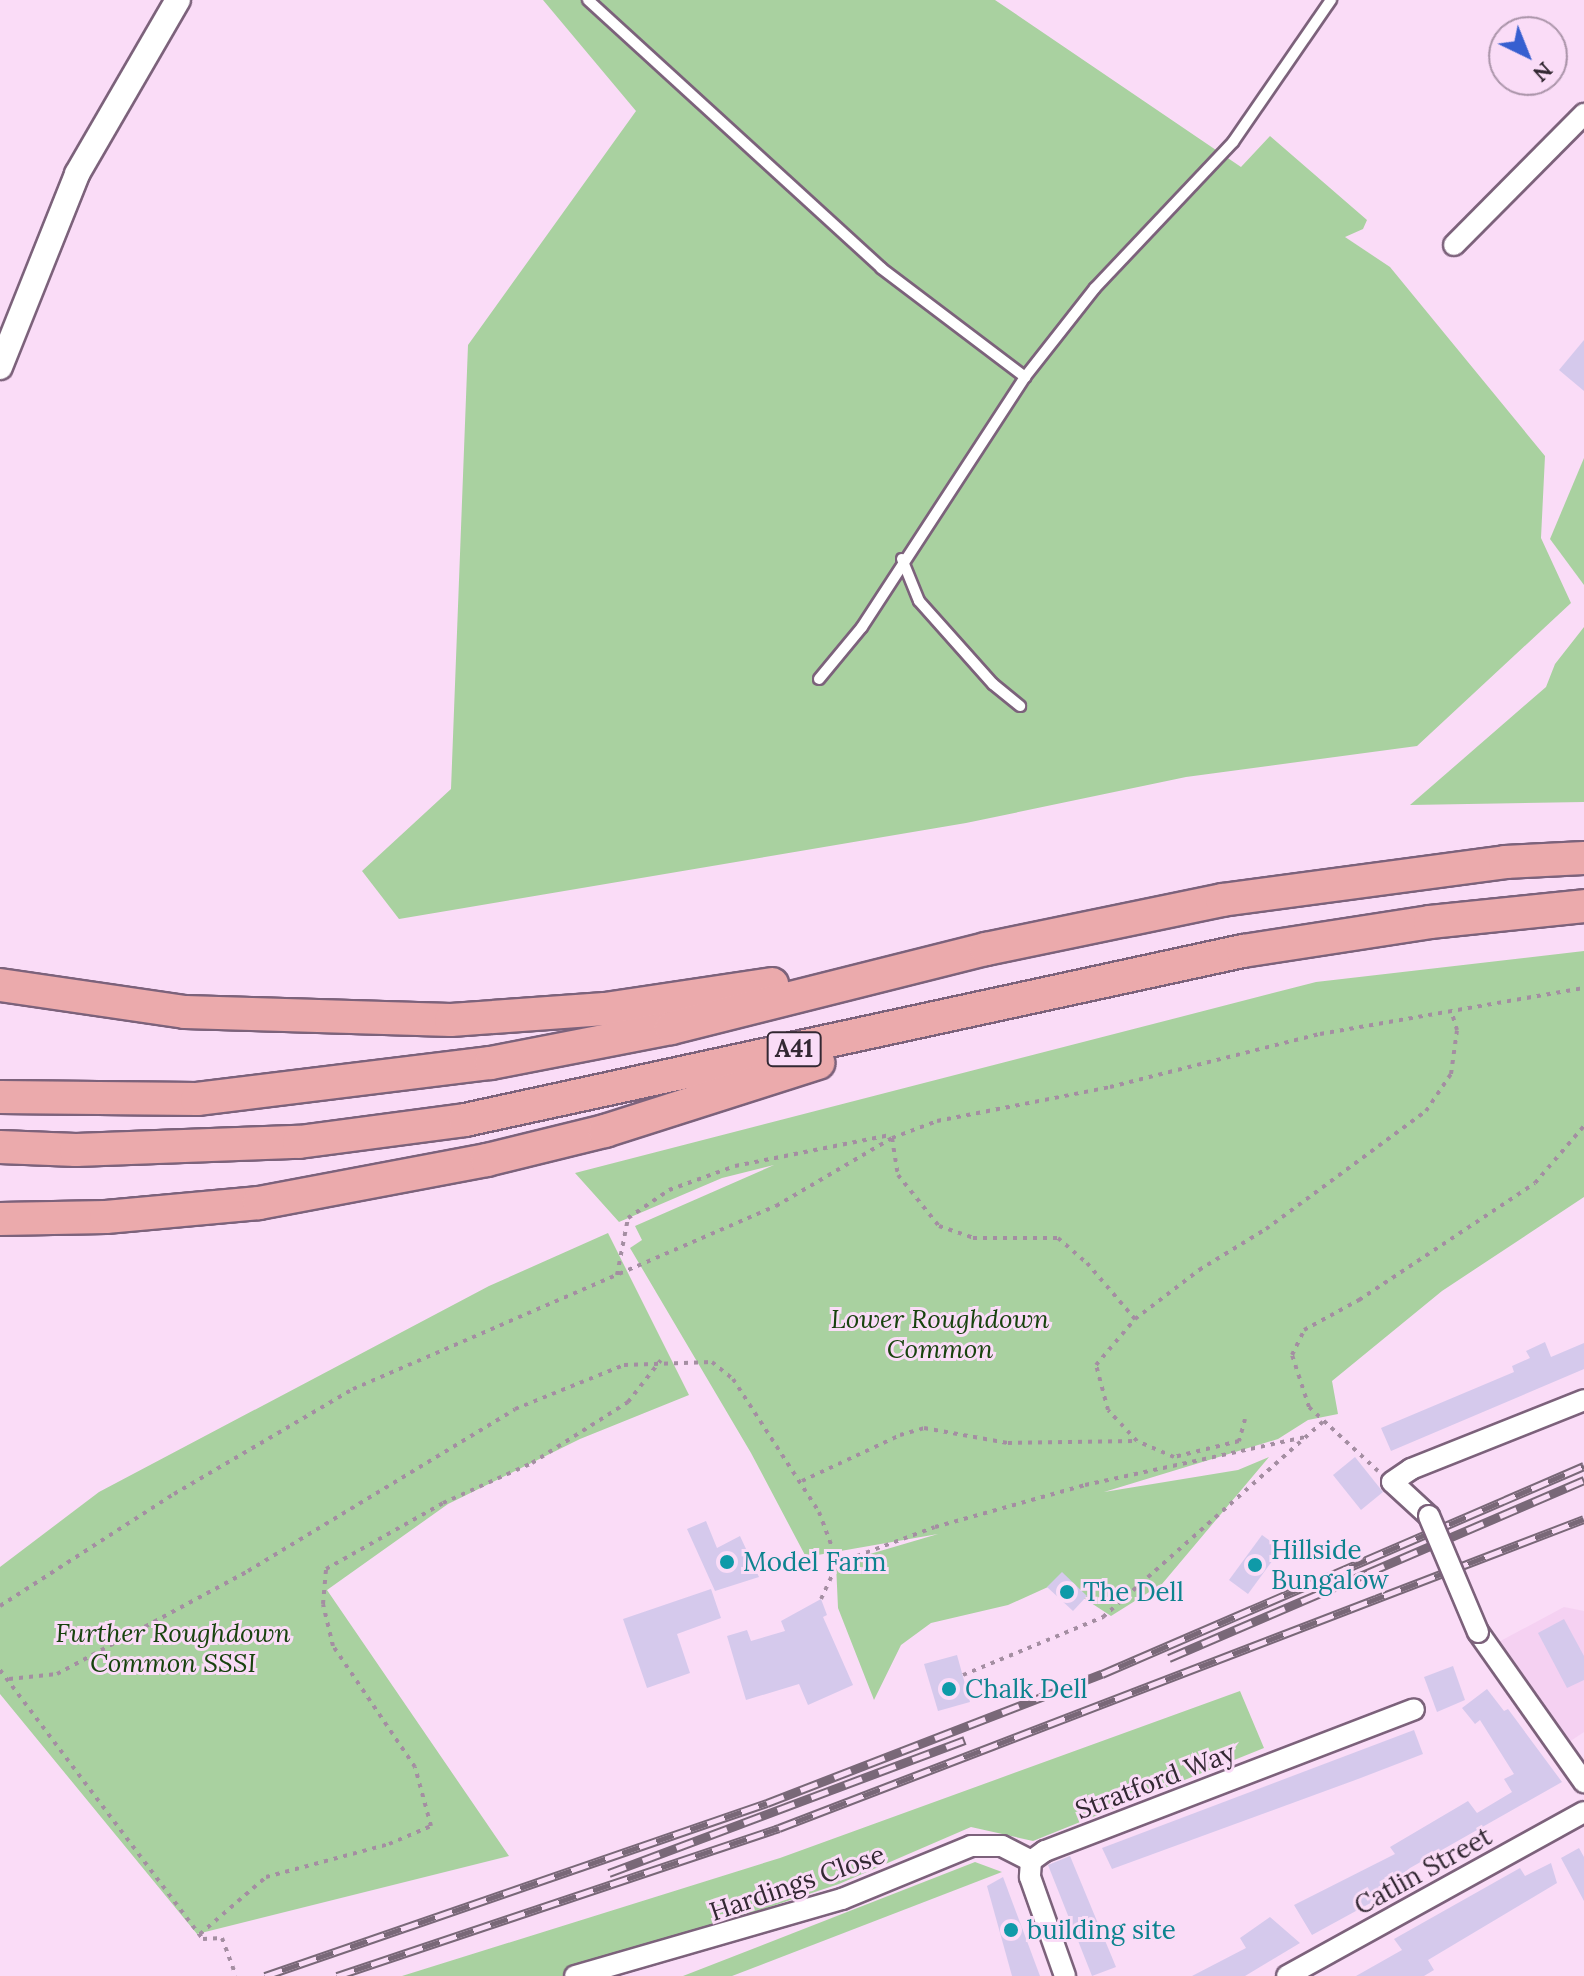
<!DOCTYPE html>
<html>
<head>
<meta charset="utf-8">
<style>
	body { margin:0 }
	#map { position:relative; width:1584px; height:1976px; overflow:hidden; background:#fadcf7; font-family:Lora,serif }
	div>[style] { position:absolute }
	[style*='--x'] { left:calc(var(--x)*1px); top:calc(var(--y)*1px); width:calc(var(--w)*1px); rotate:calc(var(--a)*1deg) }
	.built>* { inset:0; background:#f5d1f2 }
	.green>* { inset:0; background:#a9d1a0 }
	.building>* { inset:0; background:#d5c9ec }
	.path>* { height:4px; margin-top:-2px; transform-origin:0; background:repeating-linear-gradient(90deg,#a48ea2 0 4px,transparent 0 10px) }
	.roads { filter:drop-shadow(2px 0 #7c627b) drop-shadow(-2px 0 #7c627b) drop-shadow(0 2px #7c627b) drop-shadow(0 -2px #7c627b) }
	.service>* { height:10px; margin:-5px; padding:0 5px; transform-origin:5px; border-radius:5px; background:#fff }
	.minor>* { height:20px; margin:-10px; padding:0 10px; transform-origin:10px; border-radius:10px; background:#fff }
	.tertiary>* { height:24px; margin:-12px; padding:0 12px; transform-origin:12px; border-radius:12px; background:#fff }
	.trunk>* { height:32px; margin:-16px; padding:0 16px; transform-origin:16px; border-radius:16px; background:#ebaaac }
	.rail>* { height:9px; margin-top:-4.5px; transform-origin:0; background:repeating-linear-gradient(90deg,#fadcf7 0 18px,#796878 0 36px); box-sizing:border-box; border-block:2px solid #796878 }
	.bridges { filter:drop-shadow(2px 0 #7c627b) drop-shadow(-2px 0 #7c627b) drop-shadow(0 2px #7c627b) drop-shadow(0 -2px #7c627b) }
	.minor-bridge>* { height:20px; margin:-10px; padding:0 10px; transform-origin:10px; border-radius:10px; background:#fff }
	.dots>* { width:22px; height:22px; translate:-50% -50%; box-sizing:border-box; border:4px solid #fadcf7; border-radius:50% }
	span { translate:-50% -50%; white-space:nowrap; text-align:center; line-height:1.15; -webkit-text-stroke:6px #fadcf7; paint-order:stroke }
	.shield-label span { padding:2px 6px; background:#fadcf7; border:2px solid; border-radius:6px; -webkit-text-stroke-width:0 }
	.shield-label { font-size:24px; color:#332833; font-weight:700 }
	.park-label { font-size:26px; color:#18430e; font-style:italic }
	.culture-label { font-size:26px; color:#0d838f }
	.left { translate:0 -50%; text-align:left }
	.street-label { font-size:26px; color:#332833 }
	.north { position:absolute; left:1488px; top:16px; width:80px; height:80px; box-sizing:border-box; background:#fadcf7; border:2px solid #aa94a9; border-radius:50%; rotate:137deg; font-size:22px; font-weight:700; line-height:32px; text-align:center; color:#332833 }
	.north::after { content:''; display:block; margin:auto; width:28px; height:36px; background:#365fd0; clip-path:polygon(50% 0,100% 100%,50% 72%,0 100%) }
</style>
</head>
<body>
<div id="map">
	<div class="built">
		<i style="clip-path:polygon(1564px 1607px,1584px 1611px,1584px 1732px,1563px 1746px,1493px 1645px)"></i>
	</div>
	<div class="green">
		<i style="clip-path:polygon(543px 0,995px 0,1241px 167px,1270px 136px,1367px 220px,1363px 229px,1345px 237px,1390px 267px,1545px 456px,1541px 538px,1571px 603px,1417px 746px,1186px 777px,966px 823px,399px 919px,362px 871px,451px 789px,468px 345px,636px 111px)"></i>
		<i style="clip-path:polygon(1584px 458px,1584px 585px,1550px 539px)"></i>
		<i style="clip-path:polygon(1584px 627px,1584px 802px,1410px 805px,1546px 687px,1555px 664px)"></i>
		<i style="clip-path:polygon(1584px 951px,1584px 1197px,1442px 1291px,1332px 1381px,1338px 1414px,1308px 1420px,1278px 1439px,1104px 1492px,1238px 1470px,1269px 1457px,1162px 1584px,1111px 1616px,1059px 1582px,1008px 1605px,931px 1623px,901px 1645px,874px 1700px,838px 1608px,836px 1564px,938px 1534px,806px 1557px,751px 1453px,630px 1248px,642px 1240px,635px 1226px,774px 1165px,722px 1178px,619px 1222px,575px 1173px,1316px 982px)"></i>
		<i style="clip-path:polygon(608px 1233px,689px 1395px,580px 1439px,448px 1504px,327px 1590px,509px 1856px,197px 1934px,0 1694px,0 1567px,99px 1492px,489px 1286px)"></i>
		<i style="clip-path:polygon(1240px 1691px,1264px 1748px,1033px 1841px,971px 1827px,839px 1884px,562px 1976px,402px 1976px,780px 1858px)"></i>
		<i style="clip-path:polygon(975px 1862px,1002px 1872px,732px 1976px,683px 1976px)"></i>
	</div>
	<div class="building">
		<i style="clip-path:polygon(1584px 340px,1584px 391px,1559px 370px)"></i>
		<i style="clip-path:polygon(1545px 1342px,1551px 1357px,1584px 1343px,1584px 1369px,1391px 1451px,1381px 1428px,1514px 1372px,1512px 1366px,1530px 1358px,1526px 1351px)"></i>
		<i style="clip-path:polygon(1355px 1457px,1383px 1492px,1361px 1510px,1333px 1475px)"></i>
		<i style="clip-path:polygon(706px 1521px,717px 1548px,740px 1536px,759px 1577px,715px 1591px,687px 1529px)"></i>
		<i style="clip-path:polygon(1262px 1535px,1281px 1549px,1248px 1594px,1229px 1580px)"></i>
		<i style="clip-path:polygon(1062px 1572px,1087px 1596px,1073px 1611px,1047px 1587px)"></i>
		<i style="clip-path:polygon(711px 1589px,721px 1618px,677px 1634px,690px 1673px,647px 1688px,623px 1619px)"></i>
		<i style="clip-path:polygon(821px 1599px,827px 1615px,823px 1617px,853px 1685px,808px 1705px,799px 1684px,746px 1700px,727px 1636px,747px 1630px,751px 1641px,785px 1631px,781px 1621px)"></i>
		<i style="clip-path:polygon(1564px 1619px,1584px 1656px,1584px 1680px,1567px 1688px,1538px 1633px)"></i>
		<i style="clip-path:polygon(957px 1655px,970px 1702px,938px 1711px,924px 1664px)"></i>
		<i style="clip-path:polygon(1453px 1666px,1465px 1700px,1437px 1712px,1424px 1677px)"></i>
		<i style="clip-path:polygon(1487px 1689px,1504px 1711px,1508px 1709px,1562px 1782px,1410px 1868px,1384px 1888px,1387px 1894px,1312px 1935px,1294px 1905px,1395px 1854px,1390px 1847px,1468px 1801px,1477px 1813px,1512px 1792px,1504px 1779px,1514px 1774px,1480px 1720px,1475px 1724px,1462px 1708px)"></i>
		<i style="clip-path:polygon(1414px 1730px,1423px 1754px,1358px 1779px,1112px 1869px,1102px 1848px)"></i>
		<i style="clip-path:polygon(1579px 1848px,1584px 1857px,1584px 1901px,1561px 1858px)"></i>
		<i style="clip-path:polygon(1070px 1856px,1116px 1967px,1092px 1976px,1048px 1865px)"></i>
		<i style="clip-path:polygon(1551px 1863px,1557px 1883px,1428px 1960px,1434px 1970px,1424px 1976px,1356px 1976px,1402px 1950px,1394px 1939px,1520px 1868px,1525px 1876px)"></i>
		<i style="clip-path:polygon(1003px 1877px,1040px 1976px,1012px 1976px,987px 1886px)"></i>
		<i style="clip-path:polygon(1270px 1917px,1300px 1943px,1245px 1976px,1192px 1976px,1246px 1948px,1240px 1938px)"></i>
	</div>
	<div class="path">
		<i style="--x:892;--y:1138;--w:37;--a:81"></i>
		<i style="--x:898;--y:1175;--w:65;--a:51.2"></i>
		<i style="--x:939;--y:1226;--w:36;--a:19"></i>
		<i style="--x:973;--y:1238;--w:85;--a:0"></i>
		<i style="--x:1058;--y:1238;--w:38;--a:41"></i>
		<i style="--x:1087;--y:1263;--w:74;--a:49.4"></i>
		<i style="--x:617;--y:1275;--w:58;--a:-79.1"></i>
		<i style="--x:628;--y:1218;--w:50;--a:-34.3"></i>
		<i style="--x:669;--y:1190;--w:70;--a:-20"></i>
		<i style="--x:735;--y:1166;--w:158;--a:-11.3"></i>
		<i style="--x:1245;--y:1419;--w:23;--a:105"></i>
		<i style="--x:1239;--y:1441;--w:67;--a:166.2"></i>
		<i style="--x:1174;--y:1457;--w:40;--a:-156.6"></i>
		<i style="--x:1137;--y:1441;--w:42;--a:-133.1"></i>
		<i style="--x:1108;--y:1410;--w:47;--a:-104.9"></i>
		<i style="--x:1096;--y:1365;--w:60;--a:-49.7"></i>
		<i style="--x:1135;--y:1319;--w:81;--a:-37.4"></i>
		<i style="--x:1199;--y:1270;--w:79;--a:-31.5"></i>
		<i style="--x:1266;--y:1229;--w:199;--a:-36.4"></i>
		<i style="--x:1426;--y:1111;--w:45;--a:-56"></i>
		<i style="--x:1451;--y:1074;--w:44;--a:-82.2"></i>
		<i style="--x:1457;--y:1030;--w:21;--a:-107"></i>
		<i style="--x:1378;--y:1471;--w:94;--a:-137.2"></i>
		<i style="--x:1309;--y:1407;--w:55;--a:-108.1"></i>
		<i style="--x:1292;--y:1355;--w:28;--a:-64"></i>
		<i style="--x:1304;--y:1330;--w:63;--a:-28.6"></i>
		<i style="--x:1359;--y:1300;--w:211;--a:-33.6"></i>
		<i style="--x:1535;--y:1183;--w:75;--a:-49.3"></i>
		<i style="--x:802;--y:1481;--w:108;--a:-25.1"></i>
		<i style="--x:900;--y:1435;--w:25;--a:-16"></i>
		<i style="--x:924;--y:1428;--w:85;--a:10.1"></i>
		<i style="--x:1008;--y:1443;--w:129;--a:-0.9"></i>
		<i style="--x:821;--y:1599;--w:40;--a:-65"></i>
		<i style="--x:838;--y:1563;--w:103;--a:-20.4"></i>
		<i style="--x:935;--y:1527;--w:156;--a:-15.6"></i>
		<i style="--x:1085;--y:1485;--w:226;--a:-12.3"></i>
		<i style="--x:0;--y:1606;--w:207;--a:-32.8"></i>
		<i style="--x:174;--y:1494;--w:208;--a:-30.4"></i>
		<i style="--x:353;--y:1389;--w:461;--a:-23.4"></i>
		<i style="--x:776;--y:1206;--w:134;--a:-30.4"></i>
		<i style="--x:892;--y:1138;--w:48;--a:-20.7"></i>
		<i style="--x:937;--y:1121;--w:176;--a:-11.1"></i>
		<i style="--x:1110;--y:1087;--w:217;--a:-14.2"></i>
		<i style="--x:1320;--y:1034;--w:268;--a:-9.9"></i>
		<i style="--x:0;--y:1670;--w:337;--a:53"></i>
		<i style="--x:203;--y:1939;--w:19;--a:-3"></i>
		<i style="--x:222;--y:1938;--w:40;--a:69.8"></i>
		<i style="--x:963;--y:1675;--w:152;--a:-22.5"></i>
		<i style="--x:1103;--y:1617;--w:294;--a:-41.6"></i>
		<i style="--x:9;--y:1679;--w:48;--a:-5.9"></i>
		<i style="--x:57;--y:1674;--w:217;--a:-28.3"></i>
		<i style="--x:248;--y:1571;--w:312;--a:-31.2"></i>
		<i style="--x:515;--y:1409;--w:118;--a:-22"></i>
		<i style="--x:624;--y:1365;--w:88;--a:-2"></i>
		<i style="--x:712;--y:1362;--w:27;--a:39"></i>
		<i style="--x:733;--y:1379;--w:158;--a:57.1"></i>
		<i style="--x:819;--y:1512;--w:54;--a:69.6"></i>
		<i style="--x:200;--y:1934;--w:87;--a:-40.8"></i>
		<i style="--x:266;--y:1877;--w:127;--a:-15"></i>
		<i style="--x:389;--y:1844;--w:46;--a:-23.2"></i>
		<i style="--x:431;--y:1826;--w:61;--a:-105.2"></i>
		<i style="--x:415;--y:1767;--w:146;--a:-124.1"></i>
		<i style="--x:333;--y:1646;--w:43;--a:-103.4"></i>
		<i style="--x:323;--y:1604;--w:35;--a:-85"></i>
		<i style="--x:326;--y:1569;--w:134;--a:-29.4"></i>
		<i style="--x:443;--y:1503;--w:98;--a:-24.2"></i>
		<i style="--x:532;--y:1463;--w:114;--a:-32.4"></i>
		<i style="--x:628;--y:1402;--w:53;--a:-51.8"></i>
	</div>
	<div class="roads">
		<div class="service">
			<i style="--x:588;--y:0;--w:397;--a:42.4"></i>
			<i style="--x:881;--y:268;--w:181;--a:37.1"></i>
			<i style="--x:1025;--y:377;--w:113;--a:-51.8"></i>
			<i style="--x:1095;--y:288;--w:201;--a:-46.6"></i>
			<i style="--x:1233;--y:142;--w:173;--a:-55.4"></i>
			<i style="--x:902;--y:559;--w:45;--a:68"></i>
			<i style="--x:919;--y:601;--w:111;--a:48.3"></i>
			<i style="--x:993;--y:684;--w:35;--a:39"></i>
			<i style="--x:819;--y:679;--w:67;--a:-50.4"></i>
			<i style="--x:862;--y:627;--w:298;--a:-56.9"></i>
		</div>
		<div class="minor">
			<i style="--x:1454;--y:245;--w:185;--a:-45.2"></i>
			<i style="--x:1429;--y:1516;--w:50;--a:-137.4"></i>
			<i style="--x:1392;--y:1482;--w:23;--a:-34"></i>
			<i style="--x:1411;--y:1469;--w:186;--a:-21.7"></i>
			<i style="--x:1478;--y:1632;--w:184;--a:54.8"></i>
			<i style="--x:1031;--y:1861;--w:17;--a:-36"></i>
			<i style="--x:1045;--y:1851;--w:395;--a:-21"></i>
			<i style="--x:1031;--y:1861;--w:16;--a:94"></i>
			<i style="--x:1030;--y:1877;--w:105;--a:70.5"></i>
			<i style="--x:575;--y:1976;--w:278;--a:-16.1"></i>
			<i style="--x:842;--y:1899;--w:139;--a:-22.3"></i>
			<i style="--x:971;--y:1846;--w:31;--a:0"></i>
			<i style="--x:1002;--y:1846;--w:33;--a:27"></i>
			<i style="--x:1287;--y:1976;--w:339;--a:-28.9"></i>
		</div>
		<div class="tertiary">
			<i style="--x:0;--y:367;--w:208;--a:-68.2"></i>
			<i style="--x:77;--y:174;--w:201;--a:-59.9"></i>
		</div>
		<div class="trunk">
			<i style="--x:0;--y:985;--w:187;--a:8.3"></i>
			<i style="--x:185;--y:1012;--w:266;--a:1.7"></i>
			<i style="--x:451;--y:1020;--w:154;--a:-4.1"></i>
			<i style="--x:605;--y:1009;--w:169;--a:-8.5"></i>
			<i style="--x:0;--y:1097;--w:197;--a:0.6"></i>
			<i style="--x:197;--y:1099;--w:296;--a:-7"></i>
			<i style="--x:491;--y:1063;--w:183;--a:-11"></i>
			<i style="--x:671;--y:1028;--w:325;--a:-14.1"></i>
			<i style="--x:986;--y:949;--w:241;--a:-11.7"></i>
			<i style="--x:1222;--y:900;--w:286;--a:-7.6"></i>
			<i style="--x:1505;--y:862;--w:79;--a:-2.9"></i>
			<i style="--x:0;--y:1147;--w:76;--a:2.3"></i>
			<i style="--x:76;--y:1150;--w:223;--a:-2.1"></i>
			<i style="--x:299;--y:1142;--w:167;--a:-7.5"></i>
			<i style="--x:465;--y:1120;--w:796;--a:-12.26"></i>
			<i style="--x:1243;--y:951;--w:189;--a:-8.8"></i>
			<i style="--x:1430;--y:922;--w:155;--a:-5.9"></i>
			<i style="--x:0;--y:1219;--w:106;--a:-1.1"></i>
			<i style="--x:106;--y:1217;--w:154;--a:-5.2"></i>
			<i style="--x:259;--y:1203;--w:232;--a:-10.7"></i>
			<i style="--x:487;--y:1160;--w:122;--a:-13.8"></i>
			<i style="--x:605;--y:1131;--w:224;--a:-17.7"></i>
		</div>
	</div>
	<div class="rail">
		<i style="--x:1169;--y:1658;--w:452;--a:-23.2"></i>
		<i style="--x:609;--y:1873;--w:380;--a:-20.5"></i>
		<i style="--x:265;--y:1976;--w:531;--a:-19.02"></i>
		<i style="--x:767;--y:1803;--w:359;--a:-21.1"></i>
		<i style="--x:1102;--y:1674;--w:525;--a:-23.34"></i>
		<i style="--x:337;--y:1976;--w:466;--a:-18.5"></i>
		<i style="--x:779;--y:1828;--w:862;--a:-21"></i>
	</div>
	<div class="bridges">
		<div class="minor-bridge">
			<i style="--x:1429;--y:1516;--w:126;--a:67.1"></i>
		</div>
	</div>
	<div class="dots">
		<i style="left:727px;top:1562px;background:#0f9aa8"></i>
		<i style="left:1255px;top:1565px;background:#0f9aa8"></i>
		<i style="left:1067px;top:1592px;background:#0f9aa8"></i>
		<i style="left:949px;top:1689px;background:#0f9aa8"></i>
		<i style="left:1011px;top:1930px;background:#0f9aa8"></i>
	</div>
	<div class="shield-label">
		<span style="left:794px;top:1049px">A41</span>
	</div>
	<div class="park-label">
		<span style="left:940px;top:1334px">Lower Roughdown<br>Common</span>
		<span style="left:173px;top:1648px">Further Roughdown<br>Common SSSI</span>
	</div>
	<div class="culture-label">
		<span class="left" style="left:1271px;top:1565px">Hillside<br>Bungalow</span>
		<span class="left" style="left:743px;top:1562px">Model Farm</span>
		<span class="left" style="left:1083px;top:1592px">The Dell</span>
		<span class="left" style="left:965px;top:1689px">Chalk Dell</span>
		<span class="left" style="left:1027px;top:1930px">building site</span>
	</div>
	<div class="street-label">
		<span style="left:1155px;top:1781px;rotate:-21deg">Stratford Way</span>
		<span style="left:1423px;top:1871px;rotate:-29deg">Catlin Street</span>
		<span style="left:797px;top:1883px;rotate:-19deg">Hardings Close</span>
	</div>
	<div class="north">N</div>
</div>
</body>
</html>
